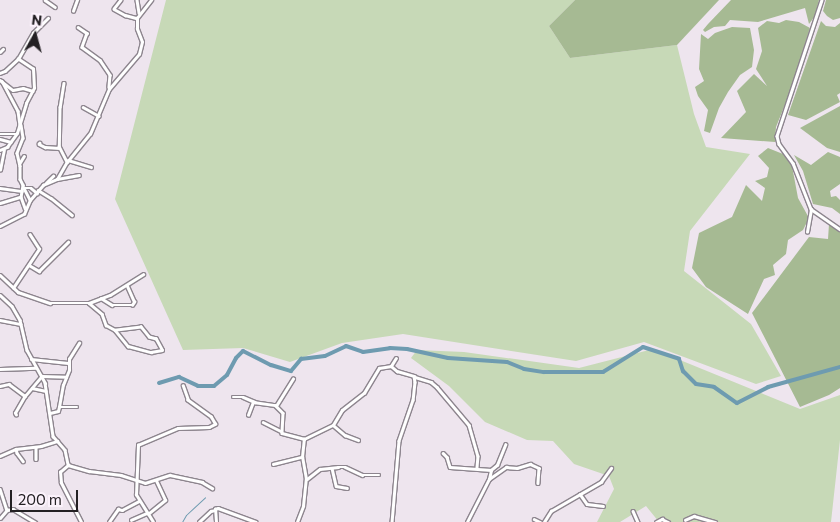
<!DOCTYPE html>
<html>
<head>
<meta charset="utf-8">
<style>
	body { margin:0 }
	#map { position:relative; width:840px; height:522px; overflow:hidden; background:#eee5ee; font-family:Commissioner,sans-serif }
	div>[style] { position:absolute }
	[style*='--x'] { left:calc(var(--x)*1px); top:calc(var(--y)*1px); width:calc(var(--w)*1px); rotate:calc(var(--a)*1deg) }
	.green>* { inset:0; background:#c7d9b7 }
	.forest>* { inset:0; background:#a6ba93 }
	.stream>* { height:1px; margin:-0.5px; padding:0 0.5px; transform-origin:0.5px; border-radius:0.5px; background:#6e9bb0 }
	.river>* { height:4px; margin:-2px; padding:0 2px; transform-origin:2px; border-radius:2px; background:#6e9bb0 }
	.roads { filter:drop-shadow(1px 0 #8d858e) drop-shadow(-1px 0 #8d858e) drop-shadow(0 1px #8d858e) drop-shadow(0 -1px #8d858e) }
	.street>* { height:2.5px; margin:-1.25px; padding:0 1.25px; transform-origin:1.25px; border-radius:1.25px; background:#fff }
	span { translate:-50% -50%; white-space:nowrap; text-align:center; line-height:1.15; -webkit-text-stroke:4.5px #fbf2fb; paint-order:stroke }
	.north { position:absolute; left:10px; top:10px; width:50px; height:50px; -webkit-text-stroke:4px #fbf2fb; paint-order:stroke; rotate:7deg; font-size:14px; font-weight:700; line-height:20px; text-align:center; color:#232023 }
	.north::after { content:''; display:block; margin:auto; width:18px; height:22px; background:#232023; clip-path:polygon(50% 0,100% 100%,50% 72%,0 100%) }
	.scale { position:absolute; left:10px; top:490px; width:68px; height:22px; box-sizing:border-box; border:2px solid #232023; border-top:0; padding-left:6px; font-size:15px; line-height:18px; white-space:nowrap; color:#232023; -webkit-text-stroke:4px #fbf2fb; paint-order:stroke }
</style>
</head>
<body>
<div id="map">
	<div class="green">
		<i style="clip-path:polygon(166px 0,575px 0,549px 26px,570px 58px,677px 45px,694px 114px,706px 147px,750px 154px,690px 231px,684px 271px,751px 324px,781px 376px,756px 384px,644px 342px,576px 361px,403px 334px,342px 343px,290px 362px,243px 348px,183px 350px,115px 199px)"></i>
		<i style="clip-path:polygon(653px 349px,800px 409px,840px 395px,840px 440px,831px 522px,659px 522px,646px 506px,620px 522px,597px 522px,614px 489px,609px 476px,574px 464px,553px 441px,527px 440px,485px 422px,449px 386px,411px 358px,417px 350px,464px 352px,579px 368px)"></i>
	</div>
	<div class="forest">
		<i style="clip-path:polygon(575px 0,719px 0,677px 45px,570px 58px,549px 26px)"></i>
		<i style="clip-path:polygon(731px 0,819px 0,815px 16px,809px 24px,805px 8px,758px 22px,730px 20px,725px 26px,714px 27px,705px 32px,703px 30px,708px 24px)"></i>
		<i style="clip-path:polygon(826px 0,840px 0,840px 18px,833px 20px,827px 16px,823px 11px)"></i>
		<i style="clip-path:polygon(786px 20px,799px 22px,810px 28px,790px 92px,776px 127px,775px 142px,721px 138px,746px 112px,737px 91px,754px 74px,767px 86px,756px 69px,762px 51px,758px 28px,767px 21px,779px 23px)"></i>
		<i style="clip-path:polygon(821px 21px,826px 26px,835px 27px,840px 23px,840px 93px,837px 95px,840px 102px,806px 120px,788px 115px)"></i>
		<i style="clip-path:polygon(732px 27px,750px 28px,754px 50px,752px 67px,740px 75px,728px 92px,719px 108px,710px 133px,704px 131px,708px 110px,698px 96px,695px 87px,704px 81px,699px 69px,701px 34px,708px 39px,715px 33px)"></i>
		<i style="clip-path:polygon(840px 106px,840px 152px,827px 148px,800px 128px)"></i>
		<i style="clip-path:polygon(768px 148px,783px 154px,792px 166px,798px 198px,809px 218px,803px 230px,788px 240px,786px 254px,773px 265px,775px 275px,764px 279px,748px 314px,706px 287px,692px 268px,699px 233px,732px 217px,746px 185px,762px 201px,765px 188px,755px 181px,767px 177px,769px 168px,758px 156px)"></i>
		<i style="clip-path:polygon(828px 152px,840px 157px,840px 184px,830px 191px,831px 197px,836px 196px,840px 200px,840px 214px,832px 208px,813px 204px,803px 171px,794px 155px,811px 165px)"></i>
		<i style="clip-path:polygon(829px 224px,840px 229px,840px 388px,829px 395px,800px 407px,752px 313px,809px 237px,828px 239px)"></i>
	</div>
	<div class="stream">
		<i style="--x:182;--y:522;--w:8;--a:-60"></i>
		<i style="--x:186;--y:515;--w:26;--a:-43"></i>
	</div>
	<div class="river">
		<i style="--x:159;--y:383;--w:21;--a:-17"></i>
		<i style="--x:179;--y:377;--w:21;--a:25"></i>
		<i style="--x:198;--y:386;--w:16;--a:0"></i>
		<i style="--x:214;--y:386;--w:17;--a:-40"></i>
		<i style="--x:227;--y:375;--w:19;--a:-62"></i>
		<i style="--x:236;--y:358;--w:10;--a:-45"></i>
		<i style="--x:243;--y:351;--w:31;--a:27"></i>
		<i style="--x:271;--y:365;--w:21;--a:17"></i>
		<i style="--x:291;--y:371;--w:16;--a:-50"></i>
		<i style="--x:301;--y:359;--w:24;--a:-7"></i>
		<i style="--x:325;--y:356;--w:23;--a:-25"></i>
		<i style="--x:346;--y:346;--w:18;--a:19"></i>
		<i style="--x:363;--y:352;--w:27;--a:-8"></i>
		<i style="--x:390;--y:348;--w:17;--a:3"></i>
		<i style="--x:407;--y:349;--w:42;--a:12.4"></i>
		<i style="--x:448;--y:358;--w:59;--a:3.9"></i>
		<i style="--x:507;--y:362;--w:18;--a:22"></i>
		<i style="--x:524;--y:369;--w:20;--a:9"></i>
		<i style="--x:544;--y:372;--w:59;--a:0"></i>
		<i style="--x:603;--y:372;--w:47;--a:-32"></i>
		<i style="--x:643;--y:347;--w:38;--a:18"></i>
		<i style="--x:679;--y:359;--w:13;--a:72"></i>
		<i style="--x:683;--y:371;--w:18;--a:45"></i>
		<i style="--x:696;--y:384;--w:18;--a:9"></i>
		<i style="--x:714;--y:387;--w:28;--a:35"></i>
		<i style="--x:737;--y:403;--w:35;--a:-27"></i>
		<i style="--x:768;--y:387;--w:75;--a:-15.5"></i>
	</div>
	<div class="roads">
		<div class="street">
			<i style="--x:45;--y:0;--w:12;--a:35"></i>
			<i style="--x:121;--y:0;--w:11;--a:128"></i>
			<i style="--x:114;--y:9;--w:13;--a:29"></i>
			<i style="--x:125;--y:15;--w:11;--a:15"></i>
			<i style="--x:137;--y:0;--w:13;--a:81"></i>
			<i style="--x:822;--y:0;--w:143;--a:108.3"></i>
			<i style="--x:777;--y:136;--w:8;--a:76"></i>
			<i style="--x:779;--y:144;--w:24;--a:54"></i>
			<i style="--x:793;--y:163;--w:49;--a:68.6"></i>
			<i style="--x:811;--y:209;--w:35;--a:35"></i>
			<i style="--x:73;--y:11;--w:12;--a:-70"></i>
			<i style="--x:78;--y:27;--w:11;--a:34"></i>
			<i style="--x:87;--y:33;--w:15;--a:110"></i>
			<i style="--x:82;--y:47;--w:22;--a:36"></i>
			<i style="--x:100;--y:60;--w:18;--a:56"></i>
			<i style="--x:110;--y:75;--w:12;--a:95"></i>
			<i style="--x:0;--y:52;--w:4;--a:-45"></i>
			<i style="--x:0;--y:73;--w:5;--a:-22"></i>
			<i style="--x:5;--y:71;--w:18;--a:-43"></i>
			<i style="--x:18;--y:59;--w:30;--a:-60"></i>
			<i style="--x:33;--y:33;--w:21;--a:-45"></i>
			<i style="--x:0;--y:80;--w:16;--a:38"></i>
			<i style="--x:13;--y:90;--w:10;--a:-11"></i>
			<i style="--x:23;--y:88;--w:10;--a:17"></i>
			<i style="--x:2;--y:81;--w:34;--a:62"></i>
			<i style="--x:18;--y:111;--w:15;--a:82"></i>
			<i style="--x:64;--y:83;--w:24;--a:99"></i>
			<i style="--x:60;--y:107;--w:39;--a:91"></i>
			<i style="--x:59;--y:146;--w:18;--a:63"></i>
			<i style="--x:83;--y:107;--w:18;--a:29"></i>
			<i style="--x:21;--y:125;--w:13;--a:81"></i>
			<i style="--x:23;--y:138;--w:16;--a:112"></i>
			<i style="--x:17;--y:153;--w:13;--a:77"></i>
			<i style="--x:20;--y:166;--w:13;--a:90"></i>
			<i style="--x:20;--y:179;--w:7;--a:63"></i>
			<i style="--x:23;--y:185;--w:12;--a:99"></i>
			<i style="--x:21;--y:197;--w:12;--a:70"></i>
			<i style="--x:0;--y:134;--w:16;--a:0"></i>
			<i style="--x:0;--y:139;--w:11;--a:15"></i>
			<i style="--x:40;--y:143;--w:1;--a:135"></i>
			<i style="--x:39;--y:144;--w:7;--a:27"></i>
			<i style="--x:45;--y:147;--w:14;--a:4"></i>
			<i style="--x:0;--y:150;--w:8;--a:-23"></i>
			<i style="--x:7;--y:147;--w:17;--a:-54"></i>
			<i style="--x:17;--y:133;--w:31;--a:-73"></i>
			<i style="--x:26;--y:103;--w:17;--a:-62"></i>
			<i style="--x:34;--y:88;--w:19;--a:-93"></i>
			<i style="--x:33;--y:69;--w:18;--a:-146"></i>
			<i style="--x:68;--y:160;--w:24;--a:17"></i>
			<i style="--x:19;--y:164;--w:9;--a:-58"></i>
			<i style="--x:0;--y:170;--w:20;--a:-79"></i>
			<i style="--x:57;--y:179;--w:22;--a:-10"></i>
			<i style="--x:46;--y:183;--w:10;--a:-45"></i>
			<i style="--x:0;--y:188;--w:22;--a:8"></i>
			<i style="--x:23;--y:188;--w:8;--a:0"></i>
			<i style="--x:31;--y:188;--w:8;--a:40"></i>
			<i style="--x:24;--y:188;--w:13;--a:63"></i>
			<i style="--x:38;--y:190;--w:15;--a:32"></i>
			<i style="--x:51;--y:198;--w:27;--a:39"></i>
			<i style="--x:0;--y:203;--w:21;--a:-17"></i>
			<i style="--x:0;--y:226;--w:27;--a:-27"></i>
			<i style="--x:24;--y:214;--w:15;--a:-67"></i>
			<i style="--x:30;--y:200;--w:20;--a:-49"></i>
			<i style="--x:43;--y:185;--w:15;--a:-23"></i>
			<i style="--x:57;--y:179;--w:20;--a:-60"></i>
			<i style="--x:67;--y:162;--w:36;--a:-51"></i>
			<i style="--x:90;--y:134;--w:49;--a:-67.1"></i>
			<i style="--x:109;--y:89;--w:46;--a:-49.4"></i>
			<i style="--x:139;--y:54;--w:12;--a:-76"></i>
			<i style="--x:142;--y:42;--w:14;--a:-111"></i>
			<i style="--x:137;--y:29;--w:11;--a:-90"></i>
			<i style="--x:137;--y:18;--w:23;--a:-52"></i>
			<i style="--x:807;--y:232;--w:23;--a:-80"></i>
			<i style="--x:29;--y:265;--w:12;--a:31"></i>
			<i style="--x:39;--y:271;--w:41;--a:-45"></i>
			<i style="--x:0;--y:275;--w:25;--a:43"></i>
			<i style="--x:18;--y:292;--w:34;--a:19"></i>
			<i style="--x:50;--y:303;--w:39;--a:0"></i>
			<i style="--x:89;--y:303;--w:22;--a:-21"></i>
			<i style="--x:110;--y:295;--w:39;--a:-32"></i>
			<i style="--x:13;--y:288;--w:47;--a:-56.3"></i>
			<i style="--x:39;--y:249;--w:17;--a:-123"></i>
			<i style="--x:0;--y:295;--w:16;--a:43"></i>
			<i style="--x:12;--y:306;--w:16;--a:60"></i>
			<i style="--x:20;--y:320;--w:31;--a:77"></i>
			<i style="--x:27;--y:350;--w:38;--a:61"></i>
			<i style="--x:45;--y:383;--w:54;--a:81.4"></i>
			<i style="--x:53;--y:436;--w:18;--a:49"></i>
			<i style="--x:65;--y:450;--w:14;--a:78"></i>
			<i style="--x:101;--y:298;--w:13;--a:32"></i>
			<i style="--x:112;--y:305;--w:20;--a:0"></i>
			<i style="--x:132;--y:305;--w:4;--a:-56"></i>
			<i style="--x:134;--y:302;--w:17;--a:-114"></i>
			<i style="--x:89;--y:303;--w:17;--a:40"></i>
			<i style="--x:102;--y:314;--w:12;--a:70"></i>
			<i style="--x:106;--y:325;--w:10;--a:29"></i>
			<i style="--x:115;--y:330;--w:21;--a:51"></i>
			<i style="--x:128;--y:346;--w:24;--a:15"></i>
			<i style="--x:151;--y:352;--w:11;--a:-10"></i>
			<i style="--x:162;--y:350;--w:13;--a:-119"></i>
			<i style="--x:156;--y:339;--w:7;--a:-164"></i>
			<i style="--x:149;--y:337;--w:13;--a:-129"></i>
			<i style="--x:141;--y:327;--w:26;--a:173"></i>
			<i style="--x:0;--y:320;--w:21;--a:11"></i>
			<i style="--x:31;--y:359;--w:37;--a:6"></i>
			<i style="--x:391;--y:366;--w:8;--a:40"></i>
			<i style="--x:397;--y:371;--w:18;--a:16"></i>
			<i style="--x:414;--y:376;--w:6;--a:81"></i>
			<i style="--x:415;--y:382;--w:18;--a:96"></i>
			<i style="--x:413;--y:400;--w:43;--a:108.9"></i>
			<i style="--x:399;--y:441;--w:81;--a:94.9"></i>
			<i style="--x:0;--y:369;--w:36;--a:-2"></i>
			<i style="--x:415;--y:377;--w:17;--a:17"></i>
			<i style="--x:431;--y:382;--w:8;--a:40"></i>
			<i style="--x:437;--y:387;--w:50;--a:49.9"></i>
			<i style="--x:469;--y:425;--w:32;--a:74"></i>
			<i style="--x:478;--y:456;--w:12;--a:95"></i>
			<i style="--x:0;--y:386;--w:9;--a:-13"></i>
			<i style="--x:9;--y:384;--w:20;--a:37"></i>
			<i style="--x:32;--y:388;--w:14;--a:12"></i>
			<i style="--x:233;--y:397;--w:10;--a:0"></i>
			<i style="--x:243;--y:397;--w:13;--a:23"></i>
			<i style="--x:276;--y:406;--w:32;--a:-58"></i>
			<i style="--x:59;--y:407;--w:18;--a:0"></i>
			<i style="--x:50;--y:413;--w:8;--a:-14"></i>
			<i style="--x:58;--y:411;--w:4;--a:-76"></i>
			<i style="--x:59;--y:407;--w:22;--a:-80"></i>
			<i style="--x:63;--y:385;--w:16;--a:-68"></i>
			<i style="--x:69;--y:370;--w:11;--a:-90"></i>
			<i style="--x:69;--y:359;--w:19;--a:-58"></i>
			<i style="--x:16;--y:415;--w:2;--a:-117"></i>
			<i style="--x:15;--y:413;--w:20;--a:-60"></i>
			<i style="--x:25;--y:396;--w:26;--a:-50"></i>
			<i style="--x:42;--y:376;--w:24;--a:2"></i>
			<i style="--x:248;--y:415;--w:14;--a:-69"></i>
			<i style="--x:253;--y:402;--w:22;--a:8"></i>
			<i style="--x:275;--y:405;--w:11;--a:45"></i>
			<i style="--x:283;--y:413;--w:20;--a:93"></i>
			<i style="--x:282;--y:433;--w:23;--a:15"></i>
			<i style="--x:304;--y:439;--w:32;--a:-26"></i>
			<i style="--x:333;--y:425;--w:17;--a:-59"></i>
			<i style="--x:342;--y:410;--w:28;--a:-38"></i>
			<i style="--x:364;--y:393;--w:29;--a:-59"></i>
			<i style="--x:379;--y:368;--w:12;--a:-9"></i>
			<i style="--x:391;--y:366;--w:9;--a:-58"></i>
			<i style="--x:263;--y:422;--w:20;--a:27"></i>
			<i style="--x:333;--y:425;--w:16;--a:40"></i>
			<i style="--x:345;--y:435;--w:14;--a:21"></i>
			<i style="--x:36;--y:448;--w:11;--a:90"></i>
			<i style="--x:16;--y:449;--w:4;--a:76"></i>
			<i style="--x:17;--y:453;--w:10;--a:53"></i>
			<i style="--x:443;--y:453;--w:6;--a:45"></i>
			<i style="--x:447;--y:457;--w:10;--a:73"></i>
			<i style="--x:450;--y:467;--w:41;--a:4.2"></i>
			<i style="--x:491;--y:470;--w:8;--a:-40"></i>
			<i style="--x:497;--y:465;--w:22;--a:-68"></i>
			<i style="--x:0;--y:456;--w:17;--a:-24"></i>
			<i style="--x:16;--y:449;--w:25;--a:-7"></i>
			<i style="--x:41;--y:446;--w:17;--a:-17"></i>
			<i style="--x:273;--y:464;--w:30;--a:-14"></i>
			<i style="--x:332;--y:468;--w:18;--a:77"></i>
			<i style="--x:336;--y:486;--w:11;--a:10"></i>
			<i style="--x:307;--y:479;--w:16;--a:-38"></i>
			<i style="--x:320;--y:469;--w:18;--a:-6"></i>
			<i style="--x:338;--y:467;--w:7;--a:0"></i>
			<i style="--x:345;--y:467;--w:19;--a:25"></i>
			<i style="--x:362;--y:475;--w:17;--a:0"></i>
			<i style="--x:489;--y:479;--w:21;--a:-35"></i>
			<i style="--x:506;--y:467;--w:11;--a:5"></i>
			<i style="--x:517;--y:468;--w:14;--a:-17"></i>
			<i style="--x:530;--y:464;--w:10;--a:24"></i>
			<i style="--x:539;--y:468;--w:15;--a:94"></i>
			<i style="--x:0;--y:489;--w:22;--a:72"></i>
			<i style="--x:580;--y:494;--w:12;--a:55"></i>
			<i style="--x:587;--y:504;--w:16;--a:7"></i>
			<i style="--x:633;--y:511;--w:12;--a:66"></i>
			<i style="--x:148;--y:514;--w:22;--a:-39"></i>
			<i style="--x:165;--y:500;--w:21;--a:-115"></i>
			<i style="--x:0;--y:518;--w:11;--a:-49"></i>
			<i style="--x:7;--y:510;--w:6;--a:-9"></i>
			<i style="--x:13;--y:509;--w:26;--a:31"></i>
			<i style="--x:534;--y:519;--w:7;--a:27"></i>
			<i style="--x:131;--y:520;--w:17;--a:-24"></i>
			<i style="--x:685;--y:520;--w:10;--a:-24"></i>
			<i style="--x:694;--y:516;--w:22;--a:16"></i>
			<i style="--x:81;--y:522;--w:44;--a:-117.1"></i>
			<i style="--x:61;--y:483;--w:11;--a:-95"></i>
			<i style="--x:60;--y:472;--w:11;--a:-41"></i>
			<i style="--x:68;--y:465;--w:22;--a:16"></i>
			<i style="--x:89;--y:471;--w:32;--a:7"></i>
			<i style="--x:121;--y:475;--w:25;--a:18"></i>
			<i style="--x:145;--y:483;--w:26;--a:-18"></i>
			<i style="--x:170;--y:475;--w:33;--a:12"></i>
			<i style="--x:202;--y:482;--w:12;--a:31"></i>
			<i style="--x:109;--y:522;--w:16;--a:-55"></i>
			<i style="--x:118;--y:509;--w:4;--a:14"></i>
			<i style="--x:122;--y:510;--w:19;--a:-28"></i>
			<i style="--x:153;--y:522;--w:32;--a:-122"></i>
			<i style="--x:136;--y:495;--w:50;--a:-87.7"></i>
			<i style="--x:138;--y:445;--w:43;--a:-23"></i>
			<i style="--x:178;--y:428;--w:31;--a:-2"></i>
			<i style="--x:209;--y:427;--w:7;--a:-27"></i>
			<i style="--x:215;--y:424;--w:8;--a:-120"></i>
			<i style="--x:211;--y:417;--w:29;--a:-144"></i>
			<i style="--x:188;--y:400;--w:15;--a:-110"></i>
			<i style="--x:199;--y:522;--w:16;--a:-43"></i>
			<i style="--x:211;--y:511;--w:4;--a:-14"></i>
			<i style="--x:216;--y:522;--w:13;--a:-94"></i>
			<i style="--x:215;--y:509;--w:3;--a:-18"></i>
			<i style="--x:218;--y:508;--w:40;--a:20.2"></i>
			<i style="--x:297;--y:522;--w:17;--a:-69"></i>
			<i style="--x:303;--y:506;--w:27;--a:-84"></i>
			<i style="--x:306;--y:479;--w:22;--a:-100"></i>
			<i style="--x:302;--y:457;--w:18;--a:-84"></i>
			<i style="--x:467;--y:522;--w:48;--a:-62.9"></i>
			<i style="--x:489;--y:479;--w:9;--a:-77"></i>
			<i style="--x:544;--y:522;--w:13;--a:-58"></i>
			<i style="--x:551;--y:511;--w:58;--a:-30.1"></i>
			<i style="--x:601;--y:482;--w:17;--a:-54"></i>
			<i style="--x:656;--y:522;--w:7;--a:-27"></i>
			<i style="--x:662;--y:519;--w:7;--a:27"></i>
		</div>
	</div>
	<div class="north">N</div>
	<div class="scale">200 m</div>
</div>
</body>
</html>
